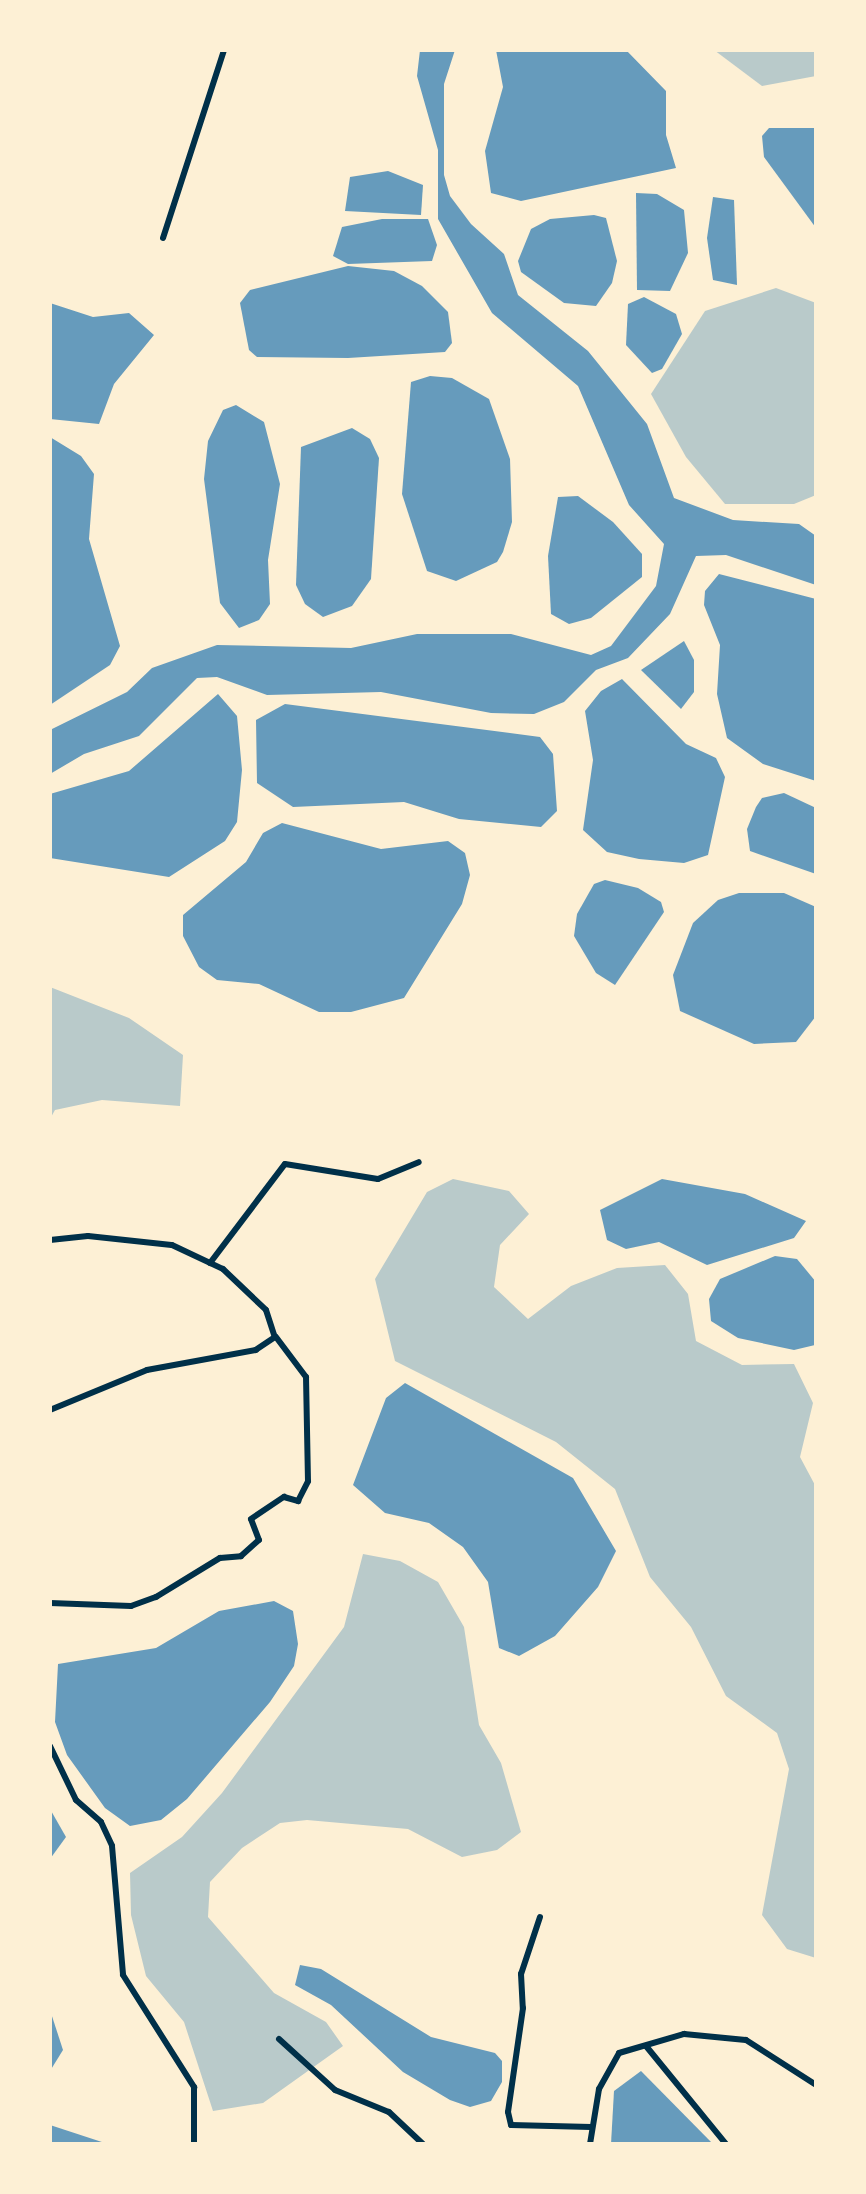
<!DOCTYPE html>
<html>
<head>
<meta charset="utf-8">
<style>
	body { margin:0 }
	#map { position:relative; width:866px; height:2194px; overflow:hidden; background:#fdf0d5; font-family:"Nunito Sans",sans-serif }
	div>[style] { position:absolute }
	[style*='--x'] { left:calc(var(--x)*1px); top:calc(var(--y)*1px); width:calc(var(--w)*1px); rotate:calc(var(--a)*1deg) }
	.green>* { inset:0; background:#b9caca }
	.water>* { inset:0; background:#669bbc }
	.minor>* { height:6px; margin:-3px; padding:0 3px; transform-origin:3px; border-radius:3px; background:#003049 }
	span { translate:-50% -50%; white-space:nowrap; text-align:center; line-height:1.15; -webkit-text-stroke:8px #fdf0d5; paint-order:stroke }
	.frame { position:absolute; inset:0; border:52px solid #fdf0d5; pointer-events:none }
</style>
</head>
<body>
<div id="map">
	<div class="green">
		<i style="clip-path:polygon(714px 50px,816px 50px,816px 76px,762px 86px)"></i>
		<i style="clip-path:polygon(776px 288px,816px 303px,816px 495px,794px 504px,725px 504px,686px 457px,651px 394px,705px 311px)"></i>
		<i style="clip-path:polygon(50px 987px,129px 1018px,183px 1055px,180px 1106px,102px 1100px,55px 1110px,50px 1119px)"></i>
		<i style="clip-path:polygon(453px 1179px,509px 1191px,529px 1214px,500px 1245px,494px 1287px,528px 1319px,571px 1286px,617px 1268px,665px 1265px,688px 1294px,696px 1341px,742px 1365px,794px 1364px,813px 1403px,800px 1457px,816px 1487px,816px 1958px,787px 1949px,762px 1915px,789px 1769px,777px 1733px,726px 1696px,691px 1627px,650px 1577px,615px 1489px,556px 1442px,395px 1361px,375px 1279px,427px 1192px)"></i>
		<i style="clip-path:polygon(363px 1554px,400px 1561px,438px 1582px,464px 1627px,479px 1725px,501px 1763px,521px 1832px,497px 1850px,462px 1857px,408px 1829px,307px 1820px,280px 1823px,242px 1848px,210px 1882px,208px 1917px,274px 1993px,326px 2022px,343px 2046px,263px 2103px,213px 2111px,184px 2022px,146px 1976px,131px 1915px,130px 1873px,182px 1837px,222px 1793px,344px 1627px)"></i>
	</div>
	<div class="water">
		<i style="clip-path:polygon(420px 50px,455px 50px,444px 84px,444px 175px,450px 196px,471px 224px,504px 254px,518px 295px,588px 351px,647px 424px,674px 498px,733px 520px,799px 524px,816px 536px,816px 585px,726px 555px,696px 556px,670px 614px,628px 658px,596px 670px,564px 702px,534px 714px,491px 713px,381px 692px,267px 695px,217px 677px,197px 678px,139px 736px,84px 754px,50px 774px,50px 730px,127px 692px,152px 668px,217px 645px,351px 648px,417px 634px,511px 634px,591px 655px,611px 646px,656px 586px,664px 544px,629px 505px,578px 386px,492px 313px,438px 219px,438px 150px,417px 76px)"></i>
		<i style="clip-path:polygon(496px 50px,626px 50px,666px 91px,666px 135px,676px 168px,521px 201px,491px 193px,485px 151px,503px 87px)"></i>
		<i style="clip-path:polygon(769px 128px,816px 128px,816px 228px,764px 157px,762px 136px)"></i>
		<i style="clip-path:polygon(388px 171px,423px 185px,421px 215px,345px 211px,350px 177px)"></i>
		<i style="clip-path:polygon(636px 193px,657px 194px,684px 210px,688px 253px,670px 291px,637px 290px)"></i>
		<i style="clip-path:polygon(713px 197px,734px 200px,737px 285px,713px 280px,707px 238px)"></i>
		<i style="clip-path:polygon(594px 215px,606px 218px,617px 261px,612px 283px,596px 306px,564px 303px,521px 272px,518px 261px,531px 229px,550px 219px)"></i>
		<i style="clip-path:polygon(382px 219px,428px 219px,437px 245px,432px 261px,348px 264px,333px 256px,342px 227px)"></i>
		<i style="clip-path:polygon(348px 266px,394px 271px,422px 286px,448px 312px,452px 343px,445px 352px,348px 358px,257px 357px,249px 350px,240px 303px,250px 290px)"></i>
		<i style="clip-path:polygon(644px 297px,676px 314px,682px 334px,662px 369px,652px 373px,626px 345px,628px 304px)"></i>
		<i style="clip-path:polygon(50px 303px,93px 317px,129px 313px,154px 335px,114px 384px,99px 424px,50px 419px)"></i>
		<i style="clip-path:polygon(430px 376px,452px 378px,489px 399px,510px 459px,512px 522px,503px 552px,497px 562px,456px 581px,427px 571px,402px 494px,411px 382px)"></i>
		<i style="clip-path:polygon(236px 405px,264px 422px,280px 484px,268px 560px,270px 604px,259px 620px,239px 628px,220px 603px,204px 479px,208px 441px,223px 410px)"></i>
		<i style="clip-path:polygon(352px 428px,370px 439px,379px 458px,371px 579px,352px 606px,323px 617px,305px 604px,296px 585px,301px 447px)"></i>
		<i style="clip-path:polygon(50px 437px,81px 456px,94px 474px,89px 539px,120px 646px,110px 665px,50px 705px)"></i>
		<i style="clip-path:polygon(578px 496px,613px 522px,642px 554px,642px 577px,591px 618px,569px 624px,551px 614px,548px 556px,558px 497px)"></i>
		<i style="clip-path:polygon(719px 574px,816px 599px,816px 781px,763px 764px,727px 738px,717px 694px,720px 645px,704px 605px,705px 591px)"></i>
		<i style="clip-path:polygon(684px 641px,694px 660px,694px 692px,681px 709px,641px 670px)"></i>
		<i style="clip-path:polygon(622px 679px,686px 744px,716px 758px,725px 777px,708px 855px,684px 863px,639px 859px,607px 852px,583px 830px,593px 760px,585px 711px,601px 691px)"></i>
		<i style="clip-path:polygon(218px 694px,237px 716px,242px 770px,237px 822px,225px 841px,169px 877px,50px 858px,50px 794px,129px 771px)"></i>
		<i style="clip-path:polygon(285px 704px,540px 737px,553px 754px,557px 811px,541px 827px,459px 819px,404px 802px,293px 807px,257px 783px,256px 720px)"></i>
		<i style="clip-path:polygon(784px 793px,816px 808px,816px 874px,750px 851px,747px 829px,756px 807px,762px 798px)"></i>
		<i style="clip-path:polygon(282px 823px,381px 849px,448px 841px,465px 853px,470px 875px,462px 904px,404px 998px,351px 1012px,319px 1012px,259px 984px,217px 980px,199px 967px,183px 936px,183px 915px,246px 862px,263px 833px)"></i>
		<i style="clip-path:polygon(605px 880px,638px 888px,661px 902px,664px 912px,615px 985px,596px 973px,574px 936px,577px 914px,594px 884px)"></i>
		<i style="clip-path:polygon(739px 893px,784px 893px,816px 907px,816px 1016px,796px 1042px,754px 1044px,680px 1011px,673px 975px,693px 923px,718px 900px)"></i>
		<i style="clip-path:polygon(662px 1179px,745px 1194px,806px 1221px,794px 1238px,707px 1265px,659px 1242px,626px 1249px,607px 1240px,600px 1210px)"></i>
		<i style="clip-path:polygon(775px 1256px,797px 1259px,816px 1282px,815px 1345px,794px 1350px,738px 1338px,711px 1321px,709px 1299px,720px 1279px)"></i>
		<i style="clip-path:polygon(405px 1383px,573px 1478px,616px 1551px,598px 1587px,555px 1636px,519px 1656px,499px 1648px,488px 1582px,463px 1547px,429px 1523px,385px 1513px,353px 1485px,386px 1398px)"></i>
		<i style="clip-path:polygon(274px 1601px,293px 1611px,298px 1644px,294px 1666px,270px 1702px,187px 1799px,161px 1820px,130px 1826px,105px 1808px,67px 1755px,55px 1722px,58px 1664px,156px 1648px,219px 1611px)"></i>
		<i style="clip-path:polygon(50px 1809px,66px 1837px,50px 1859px)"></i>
		<i style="clip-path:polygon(300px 1965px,321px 1969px,431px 2037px,495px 2053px,502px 2061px,502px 2082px,491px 2101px,470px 2107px,450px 2100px,403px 2072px,331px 2005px,295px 1985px)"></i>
		<i style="clip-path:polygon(50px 2010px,63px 2050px,50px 2071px)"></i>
		<i style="clip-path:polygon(641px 2071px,713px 2144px,611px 2144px,614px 2091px)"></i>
		<i style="clip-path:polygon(50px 2125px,108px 2144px,50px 2144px)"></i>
	</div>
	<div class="minor">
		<i style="--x:163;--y:238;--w:198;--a:-72"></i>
		<i style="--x:50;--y:1240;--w:38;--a:-6"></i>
		<i style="--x:88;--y:1236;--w:84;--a:6.1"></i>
		<i style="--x:172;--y:1245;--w:56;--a:25.2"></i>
		<i style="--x:223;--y:1269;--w:59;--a:43.6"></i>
		<i style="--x:266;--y:1310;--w:28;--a:72"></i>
		<i style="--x:275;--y:1337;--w:23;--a:146"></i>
		<i style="--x:256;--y:1350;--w:111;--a:169.6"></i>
		<i style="--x:147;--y:1370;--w:105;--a:157.6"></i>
		<i style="--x:210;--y:1263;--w:124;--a:-52.9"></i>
		<i style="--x:285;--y:1164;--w:94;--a:9.2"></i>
		<i style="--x:378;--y:1179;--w:44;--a:-22.5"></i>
		<i style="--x:50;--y:1603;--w:81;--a:2.1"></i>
		<i style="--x:131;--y:1606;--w:27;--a:-20"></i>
		<i style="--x:156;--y:1597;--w:75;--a:-31.4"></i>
		<i style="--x:220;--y:1558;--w:21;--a:-5"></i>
		<i style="--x:241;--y:1556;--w:24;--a:-42"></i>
		<i style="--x:259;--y:1540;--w:22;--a:-111"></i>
		<i style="--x:251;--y:1519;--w:40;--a:-34"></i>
		<i style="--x:284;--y:1497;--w:15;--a:16"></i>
		<i style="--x:298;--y:1501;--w:22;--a:-63"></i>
		<i style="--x:308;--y:1481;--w:104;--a:-91.1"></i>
		<i style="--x:306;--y:1377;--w:50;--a:-126.9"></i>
		<i style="--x:50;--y:1746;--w:60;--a:64.3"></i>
		<i style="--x:76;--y:1800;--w:33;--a:41"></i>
		<i style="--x:101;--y:1822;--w:26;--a:65"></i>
		<i style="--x:112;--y:1846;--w:129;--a:85.1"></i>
		<i style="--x:123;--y:1975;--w:133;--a:57.6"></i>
		<i style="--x:194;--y:2087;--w:57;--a:90"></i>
		<i style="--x:540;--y:1917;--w:60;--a:108.4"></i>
		<i style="--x:521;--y:1974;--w:34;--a:87"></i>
		<i style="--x:523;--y:2008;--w:105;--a:98.2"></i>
		<i style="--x:508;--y:2112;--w:13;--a:77"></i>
		<i style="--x:511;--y:2125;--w:80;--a:1.4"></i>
		<i style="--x:279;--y:2039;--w:76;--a:42.3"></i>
		<i style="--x:335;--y:2090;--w:58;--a:22.2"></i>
		<i style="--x:389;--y:2112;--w:47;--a:43.3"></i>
		<i style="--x:646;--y:2046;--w:127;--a:50.8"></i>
		<i style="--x:590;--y:2144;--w:56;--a:-80.7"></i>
		<i style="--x:599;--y:2089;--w:41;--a:-60.9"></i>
		<i style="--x:619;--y:2053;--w:68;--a:-16.3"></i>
		<i style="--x:684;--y:2034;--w:62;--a:5.5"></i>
		<i style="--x:746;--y:2040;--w:83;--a:32.7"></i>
	</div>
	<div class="frame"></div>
</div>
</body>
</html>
